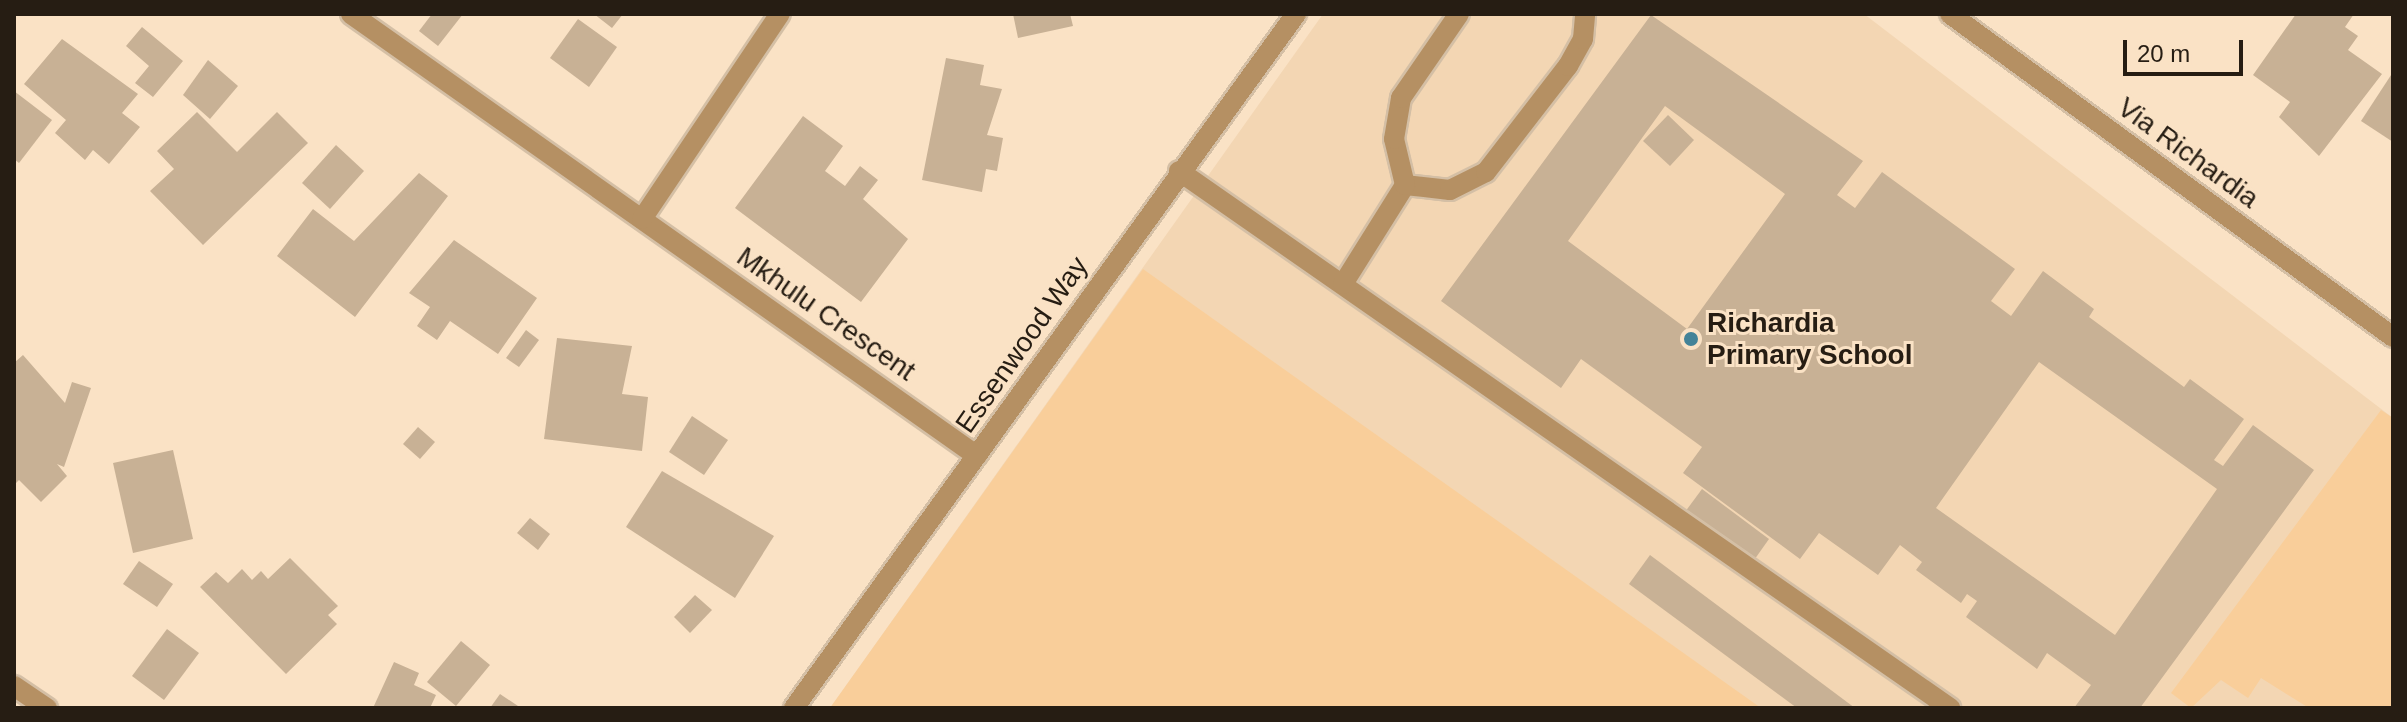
<!DOCTYPE html>
<html>
<head>
<meta charset="utf-8">
<style>
	body { margin:0 }
	#map { position:relative; width:2407px; height:722px; overflow:hidden; background:#fae2c5; font-family:Arial,sans-serif }
	div>[style] { position:absolute }
	[style*='--x'] { left:calc(var(--x)*1px); top:calc(var(--y)*1px); width:calc(var(--w)*1px); rotate:calc(var(--a)*1deg) }
	.built>* { inset:0; background:#f3d6b3 }
	.green>* { inset:0; background:#f9ce9a }
	.building>* { inset:0; background:#c8b195 }
	.roads { filter:drop-shadow(2px 0 #d4bfa5) drop-shadow(-2px 0 #d4bfa5) drop-shadow(0 2px #d4bfa5) drop-shadow(0 -2px #d4bfa5) }
	.minor>* { height:20px; margin:-10px; padding:0 10px; transform-origin:10px; border-radius:10px; background:#b59063 }
	.dots>* { width:22px; height:22px; translate:-50% -50%; box-sizing:border-box; border:4px solid #fae2c5; border-radius:50% }
	span { translate:-50% -50%; white-space:nowrap; text-align:center; line-height:1.15; -webkit-text-stroke:6px #fae2c5; paint-order:stroke }
	.street-label { font-size:28px; color:#261d13 }
	.poi-label { font-size:28px; color:#261d13; font-weight:700 }
	.left { translate:0 -50%; text-align:left }
	.frame { position:absolute; inset:0; border:16px solid #261d13; pointer-events:none }
	.scale { position:absolute; left:2123px; top:40px; width:120px; height:36px; box-sizing:border-box; border:4px solid #261d13; border-top:0; padding-left:10px; font-size:24px; line-height:28px; white-space:nowrap; color:#261d13; -webkit-text-stroke:6px #fae2c5; paint-order:stroke }
</style>
</head>
<body>
<div id="map">
	<div class="built">
		<i style="clip-path:polygon(1323px 14px,1864px 14px,2393px 418px,2393px 708px,830px 708px)"></i>
	</div>
	<div class="green">
		<i style="clip-path:polygon(1143px 269px,1761px 708px,830px 708px)"></i>
		<i style="clip-path:polygon(2381px 410px,2393px 418px,2393px 708px,2309px 708px,2261px 678px,2248px 698px,2221px 680px,2191px 708px,2171px 693px)"></i>
	</div>
	<div class="building">
		<i style="clip-path:polygon(432px 14px,463px 14px,438px 46px,419px 31px)"></i>
		<i style="clip-path:polygon(594px 14px,623px 14px,612px 28px)"></i>
		<i style="clip-path:polygon(1013px 14px,1070px 14px,1073px 26px,1018px 38px)"></i>
		<i style="clip-path:polygon(2296px 14px,2354px 14px,2345px 27px,2358px 36px,2348px 50px,2382px 74px,2319px 156px,2279px 117px,2290px 102px,2253px 75px)"></i>
		<i style="clip-path:polygon(evenodd,1651px 15px,1863px 161px,1837px 195px,1855px 208px,1882px 172px,2015px 269px,1991px 301px,2011px 316px,2043px 271px,2094px 309px,2089px 317px,2184px 387px,2190px 379px,2244px 419px,2214px 460px,2223px 466px,2253px 425px,2314px 470px,2140px 708px,2074px 708px,2091px 685px,2047px 653px,2037px 669px,1966px 617px,1977px 601px,1967px 594px,1961px 603px,1916px 570px,1922px 562px,1900px 545px,1878px 575px,1819px 533px,1800px 559px,1683px 473px,1702px 447px,1581px 359px,1561px 388px,1441px 301px,1651px 15px,1665px 106px,1785px 194px,1687px 329px,1568px 241px,1665px 106px,1651px 15px,2039px 362px,2217px 489px,2115px 635px,1936px 508px,2039px 362px)"></i>
		<i style="clip-path:polygon(578px 19px,617px 47px,589px 87px,550px 58px)"></i>
		<i style="clip-path:polygon(142px 27px,183px 61px,153px 97px,135px 83px,149px 66px,126px 46px)"></i>
		<i style="clip-path:polygon(62px 39px,138px 94px,122px 113px,140px 127px,109px 164px,93px 150px,85px 160px,55px 133px,66px 120px,24px 84px)"></i>
		<i style="clip-path:polygon(946px 58px,984px 65px,980px 85px,1002px 89px,987px 135px,1003px 138px,997px 171px,986px 169px,982px 192px,922px 180px)"></i>
		<i style="clip-path:polygon(208px 60px,238px 86px,210px 119px,183px 95px)"></i>
		<i style="clip-path:polygon(2393px 72px,2393px 142px,2361px 121px)"></i>
		<i style="clip-path:polygon(14px 91px,52px 120px,19px 163px,14px 159px)"></i>
		<i style="clip-path:polygon(197px 112px,237px 152px,277px 112px,308px 143px,203px 245px,150px 191px,174px 169px,157px 151px)"></i>
		<i style="clip-path:polygon(1668px 115px,1694px 140px,1670px 166px,1643px 141px)"></i>
		<i style="clip-path:polygon(803px 116px,843px 146px,825px 171px,845px 186px,860px 166px,878px 180px,863px 199px,908px 239px,861px 302px,735px 208px)"></i>
		<i style="clip-path:polygon(336px 145px,364px 171px,330px 209px,302px 183px)"></i>
		<i style="clip-path:polygon(419px 173px,448px 196px,355px 317px,277px 256px,313px 209px,354px 241px)"></i>
		<i style="clip-path:polygon(454px 240px,537px 298px,498px 354px,450px 321px,437px 340px,417px 326px,430px 307px,409px 293px)"></i>
		<i style="clip-path:polygon(526px 330px,539px 340px,519px 367px,506px 358px)"></i>
		<i style="clip-path:polygon(557px 338px,632px 346px,622px 394px,648px 397px,642px 451px,544px 439px)"></i>
		<i style="clip-path:polygon(23px 355px,65px 403px,72px 382px,91px 388px,64px 467px,57px 464px,67px 476px,41px 502px,19px 480px,14px 485px,14px 363px)"></i>
		<i style="clip-path:polygon(692px 416px,728px 440px,704px 475px,669px 452px)"></i>
		<i style="clip-path:polygon(418px 427px,435px 442px,420px 459px,403px 444px)"></i>
		<i style="clip-path:polygon(173px 450px,193px 539px,133px 553px,113px 463px)"></i>
		<i style="clip-path:polygon(662px 471px,774px 536px,735px 598px,626px 527px)"></i>
		<i style="clip-path:polygon(1702px 489px,1769px 539px,1752px 563px,1685px 512px)"></i>
		<i style="clip-path:polygon(530px 518px,550px 534px,538px 550px,517px 533px)"></i>
		<i style="clip-path:polygon(1650px 555px,1855px 708px,1797px 708px,1629px 584px)"></i>
		<i style="clip-path:polygon(290px 558px,338px 606px,328px 615px,337px 624px,286px 674px,200px 587px,216px 572px,228px 583px,242px 569px,252px 580px,261px 571px,268px 579px)"></i>
		<i style="clip-path:polygon(139px 561px,173px 584px,157px 607px,123px 584px)"></i>
		<i style="clip-path:polygon(695px 595px,712px 610px,690px 633px,674px 617px)"></i>
		<i style="clip-path:polygon(167px 629px,199px 653px,164px 700px,132px 676px)"></i>
		<i style="clip-path:polygon(461px 641px,490px 665px,456px 706px,427px 682px)"></i>
		<i style="clip-path:polygon(394px 662px,419px 673px,414px 685px,436px 695px,430px 708px,373px 708px)"></i>
		<i style="clip-path:polygon(500px 694px,521px 708px,490px 708px)"></i>
	</div>
	<div class="roads">
		<div class="minor">
			<i style="--x:351;--y:14;--w:766;--a:35.22"></i>
			<i style="--x:1950;--y:14;--w:548;--a:36.1"></i>
			<i style="--x:1179;--y:171;--w:940;--a:34.86"></i>
			<i style="--x:1405;--y:185;--w:45;--a:6.3"></i>
			<i style="--x:1450;--y:190;--w:40;--a:-26.6"></i>
			<i style="--x:1486;--y:172;--w:134;--a:-52.3"></i>
			<i style="--x:1568;--y:66;--w:31;--a:-61"></i>
			<i style="--x:1583;--y:39;--w:25;--a:-85"></i>
			<i style="--x:642;--y:219;--w:247;--a:-56.1"></i>
			<i style="--x:1343;--y:284;--w:117;--a:-57.9"></i>
			<i style="--x:1405;--y:185;--w:47;--a:-103.4"></i>
			<i style="--x:1394;--y:139;--w:42;--a:-80.3"></i>
			<i style="--x:1401;--y:98;--w:102;--a:-55.4"></i>
			<i style="--x:14;--y:686;--w:40;--a:34"></i>
			<i style="--x:794;--y:708;--w:857;--a:-54.12"></i>
		</div>
	</div>
	<div class="dots">
		<i style="left:1691px;top:339px;background:#448398"></i>
	</div>
	<div class="street-label">
		<span style="left:2188px;top:153px;rotate:36deg">Via Richardia</span>
		<span style="left:826px;top:314px;rotate:35deg">Mkhulu Crescent</span>
		<span style="left:1022px;top:345px;rotate:-55deg">Essenwood Way</span>
	</div>
	<div class="poi-label">
		<span class="left" style="left:1707px;top:339px">Richardia<br>Primary School</span>
	</div>
	<div class="frame"></div>
	<div class="scale">20 m</div>
</div>
</body>
</html>
